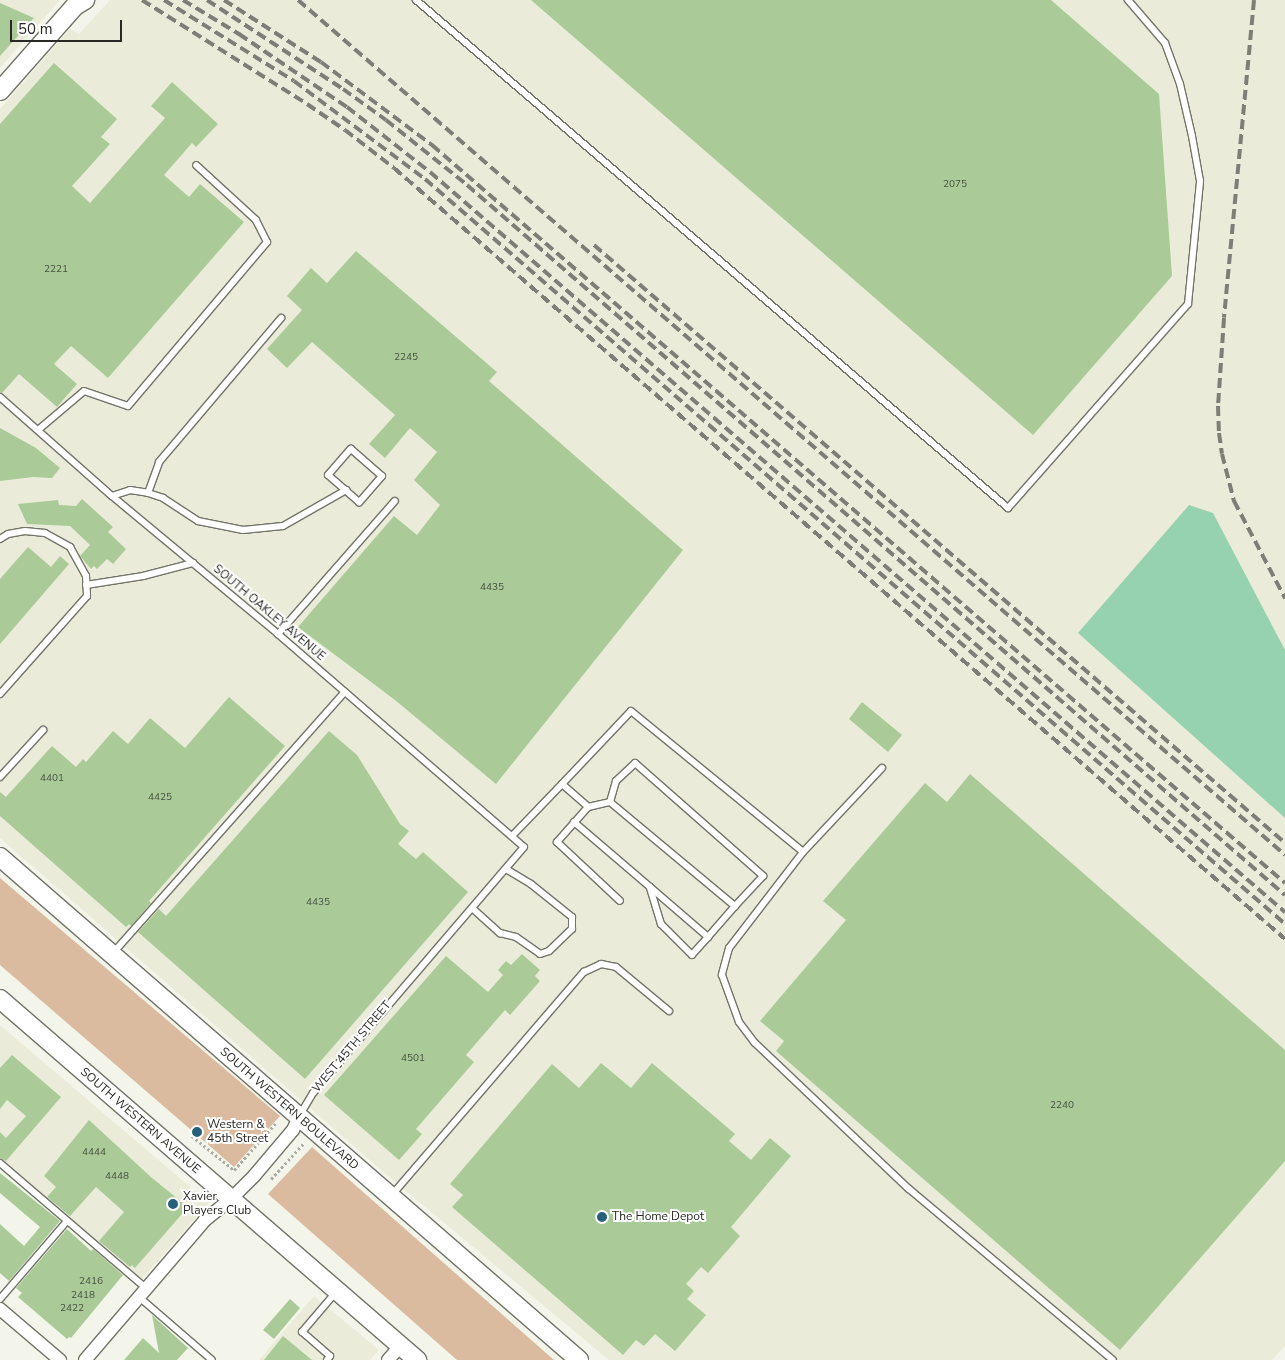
<!DOCTYPE html>
<html>
<head>
<meta charset="utf-8">
<style>
	body { margin:0 }
	#map { position:relative; width:1285px; height:1360px; overflow:hidden; background:#f4f5ea; font-family:"Nunito Sans",sans-serif }
	div>[style] { position:absolute }
	[style*='--x'] { left:calc(var(--x)*1px); top:calc(var(--y)*1px); width:calc(var(--w)*1px); rotate:calc(var(--a)*1deg) }
	.built>* { inset:0; background:#eaecd9 }
	.green>* { inset:0; background:#dbbb9f }
	.water>* { inset:0; background:#97d2b0 }
	.building>* { inset:0; background:#aacb98 }
	.path>* { height:2.5px; margin-top:-1.25px; transform-origin:0; background:repeating-linear-gradient(90deg,#abaca3 0 2.5px,transparent 0 5px) }
	.roads { filter:drop-shadow(1px 0 #737469) drop-shadow(-1px 0 #737469) drop-shadow(0 1px #737469) drop-shadow(0 -1px #737469) }
	.lane>* { height:6px; margin:-3px; padding:0 3px; transform-origin:3px; border-radius:3px; background:#fff }
	.street>* { height:12px; margin:-6px; padding:0 6px; transform-origin:6px; border-radius:6px; background:#fff }
	.secondary>* { height:18px; margin:-9px; padding:0 9px; transform-origin:9px; border-radius:9px; background:#fff }
	.rail>* { height:4px; margin-top:-2px; transform-origin:0; background:repeating-linear-gradient(90deg,#7e7e77 0 10px,transparent 0 15px) }
	.dots>* { width:14px; height:14px; translate:-50% -50%; box-sizing:border-box; border:2px solid #fff; border-radius:50% }
	span { translate:-50% -50%; white-space:nowrap; text-align:center; line-height:1.15; -webkit-text-stroke:4px #fff; paint-order:stroke }
	.number-label { font-size:10px; color:#485141 }
	.number-label span { -webkit-text-stroke-width:0 }
	.street-label { font-size:12px; color:#282824 }
	.poi-label { font-size:12px; color:#282824 }
	.left { translate:0 -50%; text-align:left }
	.scale { position:absolute; left:10px; top:20px; width:112px; height:22px; box-sizing:border-box; border:2px solid #282824; border-top:0; padding-left:6px; font-size:15px; line-height:18px; white-space:nowrap; color:#282824; -webkit-text-stroke:4px #fff; paint-order:stroke }
</style>
</head>
<body>
<div id="map">
	<div class="built">
		<i style="clip-path:polygon(0 0,60px 0,0 68px)"></i>
		<i style="clip-path:polygon(110px 0,1285px 0,1285px 1346px,1272px 1360px,609px 1360px,389px 1177px,0 838px,0 109px,70px 29px,79px 34px)"></i>
		<i style="clip-path:polygon(0 1025px,209px 1203px,139px 1282px,0 1163px)"></i>
		<i style="clip-path:polygon(314px 1296px,379px 1350px,370px 1360px,259px 1360px)"></i>
	</div>
	<div class="green">
		<i style="clip-path:polygon(0 878px,280px 1116px,234px 1167px,0 965px)"></i>
		<i style="clip-path:polygon(312px 1147px,554px 1360px,457px 1360px,268px 1194px)"></i>
	</div>
	<div class="water">
		<i style="clip-path:polygon(1189px 505px,1213px 513px,1285px 650px,1285px 818px,1078px 633px)"></i>
	</div>
	<div class="building">
		<i style="clip-path:polygon(531px 0,1051px 0,1159px 94px,1172px 276px,1033px 435px)"></i>
		<i style="clip-path:polygon(0 3px,34px 18px,0 56px)"></i>
		<i style="clip-path:polygon(54px 63px,117px 119px,101px 137px,110px 144px,72px 186px,90px 203px,165px 118px,151px 106px,172px 82px,218px 124px,196px 147px,192px 143px,164px 175px,189px 197px,200px 184px,244px 222px,108px 378px,71px 346px,54px 364px,77px 384px,57px 407px,19px 374px,2px 393px,0 392px,0 124px)"></i>
		<i style="clip-path:polygon(356px 251px,497px 372px,489px 381px,683px 550px,496px 784px,395px 700px,298px 627px,394px 516px,417px 535px,440px 505px,414px 480px,437px 452px,410px 428px,385px 458px,369px 444px,395px 415px,312px 342px,287px 368px,267px 349px,302px 310px,287px 296px,311px 268px,327px 283px)"></i>
		<i style="clip-path:polygon(0 428px,36px 448px,60px 468px,52px 478px,33px 477px,0 481px)"></i>
		<i style="clip-path:polygon(82px 499px,113px 527px,108px 532px,126px 549px,113px 564px,107px 559px,97px 569px,94px 566px,91px 569px,80px 556px,90px 545px,70px 526px,27px 524px,18px 504px,58px 500px,59px 505px,76px 506px)"></i>
		<i style="clip-path:polygon(28px 547px,51px 567px,60px 556px,69px 564px,0 644px,0 579px)"></i>
		<i style="clip-path:polygon(229px 697px,285px 746px,149px 901px,151px 903px,131px 926px,129px 924px,126px 927px,0 816px,0 792px,6px 797px,52px 746px,76px 767px,83px 759px,86px 762px,113px 731px,128px 744px,150px 718px,185px 748px)"></i>
		<i style="clip-path:polygon(862px 702px,902px 735px,888px 752px,849px 719px)"></i>
		<i style="clip-path:polygon(329px 731px,357px 755px,400px 824px,409px 831px,398px 844px,416px 859px,423px 852px,468px 892px,305px 1079px,138px 932px,159px 909px,166px 916px)"></i>
		<i style="clip-path:polygon(970px 774px,1285px 1050px,1285px 1161px,1120px 1350px,776px 1051px,784px 1041px,760px 1021px,846px 920px,823px 901px,925px 783px,947px 802px)"></i>
		<i style="clip-path:polygon(522px 954px,540px 970px,535px 976px,540px 981px,510px 1015px,505px 1010px,466px 1055px,474px 1062px,416px 1129px,422px 1134px,399px 1160px,324px 1095px,446px 956px,488px 992px,503px 975px,498px 970px,506px 961px,511px 965px)"></i>
		<i style="clip-path:polygon(12px 1055px,61px 1097px,6px 1161px,0 1158px,0 1132px,6px 1138px,26px 1116px,7px 1100px,0 1109px,0 1068px)"></i>
		<i style="clip-path:polygon(601px 1063px,631px 1088px,652px 1063px,735px 1134px,729px 1141px,751px 1160px,770px 1138px,791px 1156px,731px 1227px,740px 1236px,708px 1273px,701px 1267px,686px 1284px,694px 1291px,687px 1299px,706px 1315px,675px 1351px,655px 1334px,644px 1346px,636px 1340px,623px 1355px,452px 1207px,463px 1195px,450px 1184px,552px 1064px,579px 1088px)"></i>
		<i style="clip-path:polygon(89px 1120px,152px 1178px,188px 1207px,135px 1268px,132px 1265px,130px 1267px,99px 1241px,124px 1212px,96px 1187px,70px 1216px,47px 1197px,56px 1187px,44px 1176px)"></i>
		<i style="clip-path:polygon(0 1173px,60px 1221px,9px 1281px,0 1273px,0 1224px,24px 1246px,40px 1227px,0 1193px)"></i>
		<i style="clip-path:polygon(67px 1229px,91px 1251px,93px 1249px,123px 1275px,71px 1338px,69px 1337px,67px 1339px,18px 1297px,22px 1293px,16px 1288px)"></i>
		<i style="clip-path:polygon(290px 1299px,300px 1308px,274px 1339px,263px 1330px)"></i>
		<i style="clip-path:polygon(152px 1315px,188px 1348px,177px 1360px,124px 1360px,143px 1338px,159px 1353px)"></i>
		<i style="clip-path:polygon(283px 1336px,312px 1360px,264px 1360px)"></i>
	</div>
	<div class="path">
		<i style="--x:192;--y:1136;--w:54;--a:39"></i>
		<i style="--x:234;--y:1170;--w:62;--a:-48.3"></i>
		<i style="--x:271;--y:1179;--w:49;--a:-47.5"></i>
	</div>
	<div class="roads">
		<div class="lane">
			<i style="--x:416;--y:0;--w:780;--a:40.63"></i>
			<i style="--x:1008;--y:508;--w:272;--a:-48.6"></i>
			<i style="--x:1188;--y:304;--w:124;--a:-84.4"></i>
			<i style="--x:1200;--y:181;--w:46;--a:-100.1"></i>
			<i style="--x:1192;--y:136;--w:53;--a:-103"></i>
			<i style="--x:1180;--y:84;--w:44;--a:-110.1"></i>
			<i style="--x:1165;--y:43;--w:57;--a:-130.7"></i>
			<i style="--x:0;--y:397;--w:149;--a:41.5"></i>
			<i style="--x:112;--y:496;--w:216;--a:39.7"></i>
			<i style="--x:278;--y:634;--w:325;--a:40.9"></i>
			<i style="--x:524;--y:847;--w:324;--a:130.6"></i>
			<i style="--x:313;--y:1093;--w:27;--a:121"></i>
			<i style="--x:38;--y:430;--w:60;--a:-40.3"></i>
			<i style="--x:84;--y:391;--w:46;--a:18.8"></i>
			<i style="--x:128;--y:406;--w:215;--a:-49.7"></i>
			<i style="--x:267;--y:242;--w:25;--a:-117"></i>
			<i style="--x:256;--y:220;--w:81;--a:-137.5"></i>
			<i style="--x:351;--y:449;--w:41;--a:41.1"></i>
			<i style="--x:382;--y:476;--w:35;--a:131"></i>
			<i style="--x:359;--y:502;--w:41;--a:-138.9"></i>
			<i style="--x:328;--y:475;--w:35;--a:-49"></i>
			<i style="--x:148;--y:493;--w:16;--a:18"></i>
			<i style="--x:163;--y:498;--w:42;--a:33.3"></i>
			<i style="--x:198;--y:521;--w:46;--a:11.3"></i>
			<i style="--x:243;--y:530;--w:40;--a:-5.7"></i>
			<i style="--x:283;--y:526;--w:73;--a:-29.7"></i>
			<i style="--x:112;--y:496;--w:19;--a:-18"></i>
			<i style="--x:130;--y:490;--w:18;--a:9"></i>
			<i style="--x:148;--y:493;--w:33;--a:-70"></i>
			<i style="--x:159;--y:462;--w:189;--a:-49.7"></i>
			<i style="--x:0;--y:539;--w:9;--a:-32"></i>
			<i style="--x:8;--y:534;--w:17;--a:-10"></i>
			<i style="--x:25;--y:531;--w:20;--a:6"></i>
			<i style="--x:45;--y:533;--w:29;--a:29"></i>
			<i style="--x:70;--y:547;--w:33;--a:61"></i>
			<i style="--x:86;--y:576;--w:20;--a:87"></i>
			<i style="--x:87;--y:596;--w:131;--a:131.6"></i>
			<i style="--x:86;--y:585;--w:58;--a:-9"></i>
			<i style="--x:143;--y:576;--w:52;--a:-14.6"></i>
			<i style="--x:278;--y:634;--w:177;--a:-48.7"></i>
			<i style="--x:882;--y:768;--w:115;--a:133.2"></i>
			<i style="--x:803;--y:852;--w:121;--a:127.6"></i>
			<i style="--x:729;--y:948;--w:28;--a:105"></i>
			<i style="--x:722;--y:975;--w:50;--a:70.1"></i>
			<i style="--x:739;--y:1022;--w:26;--a:53"></i>
			<i style="--x:755;--y:1043;--w:212;--a:43.5"></i>
			<i style="--x:909;--y:1189;--w:266;--a:40"></i>
			<i style="--x:0;--y:777;--w:64;--a:-47.5"></i>
			<i style="--x:562;--y:784;--w:100;--a:-46.6"></i>
			<i style="--x:631;--y:711;--w:222;--a:39.3"></i>
			<i style="--x:610;--y:802;--w:22;--a:-74"></i>
			<i style="--x:616;--y:781;--w:26;--a:-43"></i>
			<i style="--x:635;--y:763;--w:171;--a:41.4"></i>
			<i style="--x:763;--y:876;--w:41;--a:133"></i>
			<i style="--x:588;--y:807;--w:23;--a:-13"></i>
			<i style="--x:610;--y:802;--w:163;--a:39.8"></i>
			<i style="--x:735;--y:906;--w:41;--a:131.1"></i>
			<i style="--x:574;--y:822;--w:100;--a:40.5"></i>
			<i style="--x:650;--y:887;--w:77;--a:40.8"></i>
			<i style="--x:708;--y:937;--w:24;--a:132"></i>
			<i style="--x:692;--y:955;--w:44;--a:-135"></i>
			<i style="--x:661;--y:924;--w:39;--a:-107"></i>
			<i style="--x:512;--y:836;--w:72;--a:-46.1"></i>
			<i style="--x:562;--y:784;--w:35;--a:41"></i>
			<i style="--x:588;--y:807;--w:47;--a:131.5"></i>
			<i style="--x:557;--y:842;--w:86;--a:43.1"></i>
			<i style="--x:472;--y:908;--w:38;--a:42"></i>
			<i style="--x:500;--y:933;--w:16;--a:14"></i>
			<i style="--x:516;--y:937;--w:29;--a:35"></i>
			<i style="--x:540;--y:954;--w:9;--a:-18"></i>
			<i style="--x:549;--y:951;--w:32;--a:-44"></i>
			<i style="--x:572;--y:929;--w:12;--a:-90"></i>
			<i style="--x:572;--y:917;--w:53;--a:-141.2"></i>
			<i style="--x:531;--y:884;--w:29;--a:-149"></i>
			<i style="--x:113;--y:953;--w:349;--a:-48.4"></i>
			<i style="--x:0;--y:1163;--w:192;--a:40.6"></i>
			<i style="--x:391;--y:1196;--w:296;--a:-49.3"></i>
			<i style="--x:584;--y:972;--w:19;--a:-25"></i>
			<i style="--x:601;--y:964;--w:15;--a:11"></i>
			<i style="--x:616;--y:967;--w:69;--a:39.7"></i>
			<i style="--x:139;--y:1297;--w:96;--a:40.8"></i>
			<i style="--x:0;--y:1299;--w:103;--a:-49.3"></i>
			<i style="--x:327;--y:1360;--w:5;--a:-53"></i>
			<i style="--x:330;--y:1356;--w:37;--a:-139"></i>
			<i style="--x:302;--y:1332;--w:52;--a:-49.6"></i>
		</div>
		<div class="street">
			<i style="--x:0;--y:1309;--w:79;--a:40.4"></i>
			<i style="--x:85;--y:1360;--w:184;--a:-49.4"></i>
			<i style="--x:205;--y:1220;--w:33;--a:-39"></i>
			<i style="--x:231;--y:1199;--w:33;--a:-45"></i>
			<i style="--x:254;--y:1176;--w:60;--a:-49.7"></i>
			<i style="--x:293;--y:1130;--w:14;--a:-65"></i>
			<i style="--x:388;--y:1360;--w:18;--a:-49"></i>
		</div>
		<div class="secondary">
			<i style="--x:0;--y:91;--w:113;--a:-48.6"></i>
			<i style="--x:75;--y:6;--w:12;--a:-31"></i>
			<i style="--x:0;--y:857;--w:767;--a:40.98"></i>
			<i style="--x:0;--y:999;--w:552;--a:40.88"></i>
		</div>
	</div>
	<div class="rail">
		<i style="--x:142;--y:0;--w:195;--a:32.2"></i>
		<i style="--x:307;--y:104;--w:46;--a:34.4"></i>
		<i style="--x:345;--y:130;--w:62;--a:37.8"></i>
		<i style="--x:394;--y:168;--w:1178;--a:40.87"></i>
		<i style="--x:164;--y:0;--w:153;--a:31.9"></i>
		<i style="--x:294;--y:81;--w:164;--a:36.8"></i>
		<i style="--x:425;--y:179;--w:1138;--a:40.9"></i>
		<i style="--x:183;--y:0;--w:66;--a:31.3"></i>
		<i style="--x:239;--y:34;--w:130;--a:34.1"></i>
		<i style="--x:347;--y:107;--w:105;--a:38.1"></i>
		<i style="--x:430;--y:172;--w:1131;--a:40.88"></i>
		<i style="--x:207;--y:0;--w:163;--a:33.2"></i>
		<i style="--x:343;--y:89;--w:53;--a:35.8"></i>
		<i style="--x:386;--y:120;--w:104;--a:38.7"></i>
		<i style="--x:467;--y:185;--w:1083;--a:40.96"></i>
		<i style="--x:224;--y:0;--w:115;--a:32.6"></i>
		<i style="--x:321;--y:62;--w:139;--a:36.8"></i>
		<i style="--x:432;--y:145;--w:1128;--a:40.87"></i>
		<i style="--x:298;--y:0;--w:1306;--a:40.9"></i>
		<i style="--x:1254;--y:0;--w:319;--a:95.4"></i>
		<i style="--x:1224;--y:318;--w:88;--a:93.9"></i>
		<i style="--x:1218;--y:406;--w:27;--a:88"></i>
		<i style="--x:1219;--y:433;--w:21;--a:82"></i>
		<i style="--x:1222;--y:454;--w:49;--a:75.7"></i>
		<i style="--x:1234;--y:501;--w:110;--a:62.3"></i>
		<i style="--x:594;--y:245;--w:914;--a:40.87"></i>
	</div>
	<div class="dots">
		<i style="left:197px;top:1132px;background:#27607a"></i>
		<i style="left:173px;top:1204px;background:#27607a"></i>
		<i style="left:602px;top:1217px;background:#27607a"></i>
	</div>
	<div class="number-label">
		<span style="left:955px;top:185px">2075</span>
		<span style="left:56px;top:270px">2221</span>
		<span style="left:406px;top:358px">2245</span>
		<span style="left:492px;top:588px">4435</span>
		<span style="left:52px;top:779px">4401</span>
		<span style="left:160px;top:798px">4425</span>
		<span style="left:318px;top:903px">4435</span>
		<span style="left:413px;top:1059px">4501</span>
		<span style="left:1062px;top:1106px">2240</span>
		<span style="left:94px;top:1153px">4444</span>
		<span style="left:117px;top:1177px">4448</span>
		<span style="left:91px;top:1282px">2416</span>
		<span style="left:83px;top:1296px">2418</span>
		<span style="left:72px;top:1309px">2422</span>
	</div>
	<div class="street-label">
		<span style="left:269px;top:613px;rotate:40deg">SOUTH OAKLEY AVENUE</span>
		<span style="left:352px;top:1047px;rotate:-50deg">WEST 45TH STREET</span>
		<span style="left:289px;top:1109px;rotate:41deg">SOUTH WESTERN BOULEVARD</span>
		<span style="left:140px;top:1121px;rotate:41deg">SOUTH WESTERN AVENUE</span>
	</div>
	<div class="poi-label">
		<span class="left" style="left:207px;top:1132px">Western &amp;<br>45th Street</span>
		<span class="left" style="left:183px;top:1204px">Xavier<br>Players Club</span>
		<span class="left" style="left:612px;top:1217px">The Home Depot</span>
	</div>
	<div class="scale">50 m</div>
</div>
</body>
</html>
